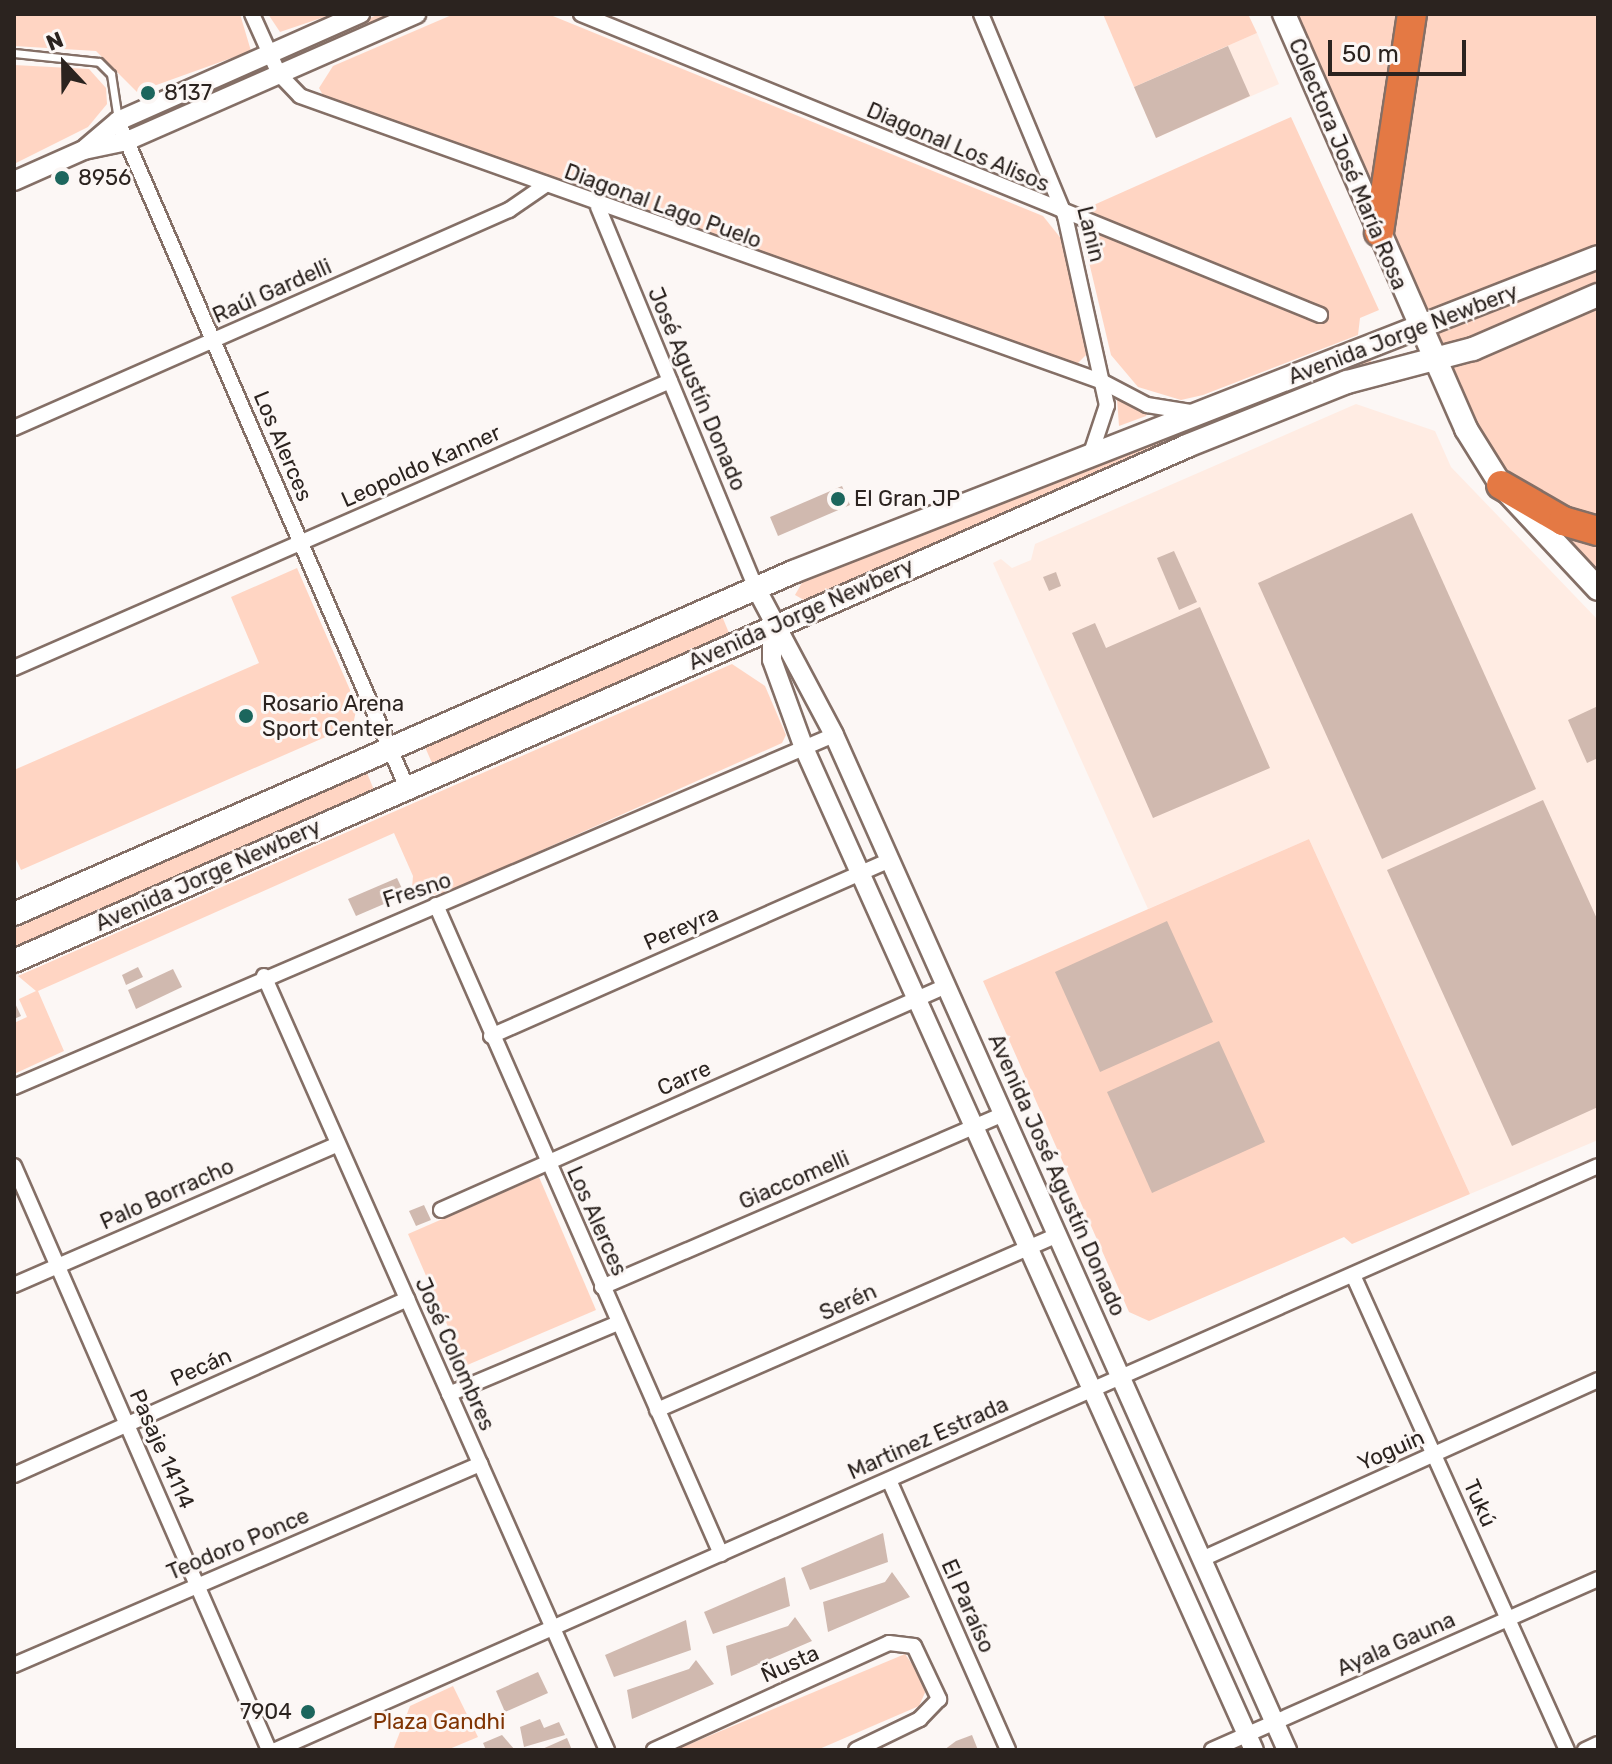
<!DOCTYPE html>
<html>
<head>
<meta charset="utf-8">
<style>
	body { margin:0 }
	#map { position:relative; width:1612px; height:1764px; overflow:hidden; background:#fcf7f5; font-family:Rubik,sans-serif }
	div>[style] { position:absolute }
	[style*='--x'] { left:calc(var(--x)*1px); top:calc(var(--y)*1px); width:calc(var(--w)*1px); rotate:calc(var(--a)*1deg) }
	.built>* { inset:0; background:#ffece3 }
	.green>* { inset:0; background:#ffd5c3 }
	.building>* { inset:0; background:#d0b9af }
	.roads { filter:drop-shadow(2px 0 #846f66) drop-shadow(-2px 0 #846f66) drop-shadow(0 2px #846f66) drop-shadow(0 -2px #846f66) }
	.service>* { height:7px; margin:-3.5px; padding:0 3.5px; transform-origin:3.5px; border-radius:3.5px; background:#fff }
	.minor>* { height:14px; margin:-7px; padding:0 7px; transform-origin:7px; border-radius:7px; background:#fff }
	.tertiary>* { height:18px; margin:-9px; padding:0 9px; transform-origin:9px; border-radius:9px; background:#fff }
	.secondary>* { height:22px; margin:-11px; padding:0 11px; transform-origin:11px; border-radius:11px; background:#fff }
	.motorway>* { height:28px; margin:-14px; padding:0 14px; transform-origin:14px; border-radius:14px; background:#e47944 }
	.dots>* { width:22px; height:22px; translate:-50% -50%; box-sizing:border-box; border:4px solid #fcf7f5; border-radius:50% }
	span { translate:-50% -50%; white-space:nowrap; text-align:center; line-height:1.15; -webkit-text-stroke:6px #fcf7f5; paint-order:stroke }
	.poi-label { font-size:22px; color:#2b231f }
	.left { translate:0 -50%; text-align:left }
	.right { translate:-100% -50%; text-align:right }
	.street-label { font-size:22px; color:#2b231f }
	.park-label { font-size:22px; color:#803403 }
	.frame { position:absolute; inset:0; border:16px solid #2b231f; pointer-events:none }
	.north { position:absolute; left:24px; top:24px; width:80px; height:80px; -webkit-text-stroke:6px #fcf7f5; paint-order:stroke; rotate:338deg; font-size:22px; font-weight:700; line-height:32px; text-align:center; color:#2b231f }
	.north::after { content:''; display:block; margin:auto; width:28px; height:36px; background:#2b231f; clip-path:polygon(50% 0,100% 100%,50% 72%,0 100%) }
	.scale { position:absolute; left:1328px; top:40px; width:138px; height:36px; box-sizing:border-box; border:4px solid #2b231f; border-top:0; padding-left:10px; font-size:24px; line-height:28px; white-space:nowrap; color:#2b231f; -webkit-text-stroke:6px #fcf7f5; paint-order:stroke }
</style>
</head>
<body>
<div id="map">
	<div class="built">
		<i style="clip-path:polygon(1257px 33px,1279px 84px,1156px 138px,1134px 87px)"></i>
		<i style="clip-path:polygon(1356px 404px,1435px 431px,1451px 467px,1598px 620px,1598px 1140px,1470px 1194px,1309px 839px,1148px 909px,993px 563px,1001px 559px,1012px 568px,1031px 560px,1035px 544px)"></i>
	</div>
	<div class="green">
		<i style="clip-path:polygon(14px 14px,240px 14px,251px 51px,137px 92px,96px 51px,14px 46px)"></i>
		<i style="clip-path:polygon(268px 14px,333px 14px,280px 32px)"></i>
		<i style="clip-path:polygon(379px 14px,400px 14px,304px 49px,307px 46px)"></i>
		<i style="clip-path:polygon(454px 14px,548px 14px,1043px 216px,1063px 241px,1087px 354px,1075px 366px,325px 99px,319px 88px,333px 66px)"></i>
		<i style="clip-path:polygon(1103px 14px,1248px 14px,1257px 33px,1134px 87px)"></i>
		<i style="clip-path:polygon(1284px 14px,1598px 14px,1598px 589px,1501px 485px)"></i>
		<i style="clip-path:polygon(14px 65px,89px 69px,106px 88px,107px 104px,88px 127px,14px 164px)"></i>
		<i style="clip-path:polygon(224px 83px,228px 87px,135px 124px,138px 120px)"></i>
		<i style="clip-path:polygon(1291px 117px,1379px 310px,1360px 318px,1358px 335px,1203px 395px,1181px 400px,1138px 387px,1111px 355px,1084px 241px,1087px 208px)"></i>
		<i style="clip-path:polygon(1370px 359px,1374px 368px,804px 600px,795px 595px,803px 581px)"></i>
		<i style="clip-path:polygon(1117px 399px,1147px 414px,1146px 416px,1119px 426px)"></i>
		<i style="clip-path:polygon(297px 568px,357px 706px,353px 725px,21px 870px,14px 855px,14px 770px,259px 663px,231px 597px)"></i>
		<i style="clip-path:polygon(722px 616px,729px 633px,432px 763px,425px 747px)"></i>
		<i style="clip-path:polygon(732px 664px,765px 686px,786px 735px,782px 743px,448px 892px,411px 899px,413px 876px,394px 833px,38px 991px,64px 1051px,14px 1074px,14px 1023px,27px 1017px,19px 999px,36px 991px,18px 976px)"></i>
		<i style="clip-path:polygon(367px 773px,374px 790px,14px 949px,14px 929px)"></i>
		<i style="clip-path:polygon(1309px 839px,1470px 1194px,1352px 1244px,1344px 1237px,1149px 1321px,1129px 1312px,983px 981px)"></i>
		<i style="clip-path:polygon(539px 1177px,596px 1310px,465px 1366px,408px 1234px)"></i>
		<i style="clip-path:polygon(905px 1654px,928px 1686px,919px 1706px,817px 1750px,680px 1748px)"></i>
		<i style="clip-path:polygon(453px 1686px,478px 1737px,447px 1750px,393px 1750px,410px 1706px)"></i>
	</div>
	<div class="building">
		<i style="clip-path:polygon(1228px 46px,1250px 96px,1156px 138px,1134px 87px)"></i>
		<i style="clip-path:polygon(842px 486px,850px 505px,778px 536px,770px 517px)"></i>
		<i style="clip-path:polygon(1412px 513px,1536px 789px,1382px 859px,1258px 583px)"></i>
		<i style="clip-path:polygon(1174px 551px,1197px 602px,1179px 610px,1157px 558px)"></i>
		<i style="clip-path:polygon(1056px 572px,1061px 586px,1049px 591px,1043px 577px)"></i>
		<i style="clip-path:polygon(1200px 607px,1270px 768px,1153px 818px,1072px 633px,1095px 623px,1106px 648px)"></i>
		<i style="clip-path:polygon(1598px 706px,1598px 758px,1587px 763px,1568px 720px)"></i>
		<i style="clip-path:polygon(1543px 800px,1598px 921px,1598px 1107px,1512px 1146px,1387px 870px)"></i>
		<i style="clip-path:polygon(397px 878px,405px 895px,356px 916px,348px 899px)"></i>
		<i style="clip-path:polygon(1167px 921px,1213px 1022px,1100px 1072px,1055px 972px)"></i>
		<i style="clip-path:polygon(138px 967px,143px 977px,126px 985px,122px 975px)"></i>
		<i style="clip-path:polygon(173px 969px,182px 987px,136px 1009px,128px 990px)"></i>
		<i style="clip-path:polygon(14px 1001px,21px 1016px,14px 1019px)"></i>
		<i style="clip-path:polygon(1219px 1041px,1265px 1142px,1152px 1193px,1107px 1092px)"></i>
		<i style="clip-path:polygon(424px 1205px,431px 1220px,416px 1226px,409px 1211px)"></i>
		<i style="clip-path:polygon(883px 1533px,888px 1562px,810px 1590px,801px 1568px)"></i>
		<i style="clip-path:polygon(892px 1572px,910px 1597px,828px 1632px,823px 1602px,885px 1582px)"></i>
		<i style="clip-path:polygon(785px 1577px,790px 1606px,713px 1634px,704px 1612px)"></i>
		<i style="clip-path:polygon(795px 1617px,812px 1641px,731px 1676px,726px 1646px,788px 1626px)"></i>
		<i style="clip-path:polygon(686px 1620px,691px 1650px,614px 1677px,605px 1655px)"></i>
		<i style="clip-path:polygon(696px 1660px,714px 1684px,632px 1719px,627px 1690px,689px 1669px)"></i>
		<i style="clip-path:polygon(538px 1672px,548px 1693px,505px 1712px,496px 1691px)"></i>
		<i style="clip-path:polygon(540px 1719px,544px 1728px,559px 1722px,565px 1735px,524px 1747px,520px 1727px)"></i>
		<i style="clip-path:polygon(502px 1735px,515px 1750px,486px 1750px,483px 1743px)"></i>
		<i style="clip-path:polygon(972px 1735px,978px 1750px,944px 1750px,956px 1741px)"></i>
		<i style="clip-path:polygon(567px 1738px,572px 1750px,540px 1750px)"></i>
	</div>
	<div class="roads">
		<div class="service">
			<i style="--x:14;--y:53;--w:85;--a:6"></i>
			<i style="--x:99;--y:62;--w:17;--a:45"></i>
			<i style="--x:111;--y:74;--w:47;--a:81.3"></i>
		</div>
		<div class="minor">
			<i style="--x:252;--y:14;--w:66;--a:65.8"></i>
			<i style="--x:279;--y:74;--w:30;--a:46"></i>
			<i style="--x:300;--y:96;--w:852;--a:19.6"></i>
			<i style="--x:1103;--y:382;--w:50;--a:27.6"></i>
			<i style="--x:1147;--y:405;--w:44;--a:9.2"></i>
			<i style="--x:581;--y:14;--w:798;--a:22.16"></i>
			<i style="--x:981;--y:14;--w:219;--a:67.4"></i>
			<i style="--x:1065;--y:216;--w:194;--a:77.5"></i>
			<i style="--x:1107;--y:405;--w:54;--a:108.4"></i>
			<i style="--x:118;--y:121;--w:727;--a:66.57"></i>
			<i style="--x:598;--y:207;--w:412;--a:67.5"></i>
			<i style="--x:14;--y:428;--w:541;--a:-23.77"></i>
			<i style="--x:509;--y:210;--w:42;--a:-34.4"></i>
			<i style="--x:14;--y:668;--w:716;--a:-23.63"></i>
			<i style="--x:436;--y:905;--w:709;--a:66.29"></i>
			<i style="--x:264;--y:976;--w:847;--a:66.1"></i>
			<i style="--x:491;--y:1036;--w:436;--a:-23.8"></i>
			<i style="--x:14;--y:1087;--w:892;--a:-23.23"></i>
			<i style="--x:14;--y:1166;--w:637;--a:66.41"></i>
			<i style="--x:441;--y:1210;--w:552;--a:-23.92"></i>
			<i style="--x:1353;--y:1275;--w:521;--a:65.75"></i>
			<i style="--x:14;--y:1285;--w:353;--a:-23.5"></i>
			<i style="--x:602;--y:1287;--w:437;--a:-23.3"></i>
			<i style="--x:449;--y:1394;--w:183;--a:-22.8"></i>
			<i style="--x:657;--y:1410;--w:437;--a:-23.6"></i>
			<i style="--x:14;--y:1475;--w:431;--a:-24.1"></i>
			<i style="--x:889;--y:1480;--w:295;--a:66.2"></i>
			<i style="--x:1202;--y:1559;--w:435;--a:-24.3"></i>
			<i style="--x:14;--y:1665;--w:508;--a:-23.33"></i>
			<i style="--x:276;--y:1750;--w:1445;--a:-23.83"></i>
			<i style="--x:654;--y:1750;--w:258;--a:-24.5"></i>
			<i style="--x:889;--y:1643;--w:25;--a:7"></i>
			<i style="--x:914;--y:1646;--w:59;--a:64.7"></i>
			<i style="--x:939;--y:1699;--w:28;--a:134"></i>
			<i style="--x:920;--y:1719;--w:71;--a:154.2"></i>
			<i style="--x:1212;--y:1750;--w:422;--a:-23.9"></i>
			<i style="--x:1585;--y:1750;--w:14;--a:-25"></i>
		</div>
		<div class="tertiary">
			<i style="--x:86;--y:148;--w:42;--a:-40.2"></i>
			<i style="--x:118;--y:121;--w:265;--a:-23.9"></i>
			<i style="--x:14;--y:181;--w:77;--a:-23.9"></i>
			<i style="--x:84;--y:150;--w:44;--a:-11.8"></i>
			<i style="--x:127;--y:141;--w:316;--a:-23.7"></i>
			<i style="--x:756;--y:588;--w:166;--a:62"></i>
			<i style="--x:834;--y:735;--w:1112;--a:65.95"></i>
			<i style="--x:772;--y:627;--w:33;--a:90"></i>
			<i style="--x:772;--y:660;--w:94;--a:70"></i>
			<i style="--x:804;--y:748;--w:1098;--a:65.82"></i>
		</div>
		<div class="secondary">
			<i style="--x:1284;--y:14;--w:453;--a:66.3"></i>
			<i style="--x:1466;--y:429;--w:66;--a:58"></i>
			<i style="--x:1501;--y:485;--w:142;--a:47"></i>
			<i style="--x:14;--y:914;--w:851;--a:-23.7"></i>
			<i style="--x:793;--y:572;--w:864;--a:-21.37"></i>
			<i style="--x:14;--y:961;--w:1281;--a:-23.7"></i>
			<i style="--x:1187;--y:446;--w:172;--a:-21.8"></i>
			<i style="--x:1347;--y:382;--w:130;--a:-14.7"></i>
			<i style="--x:1473;--y:349;--w:136;--a:-23.4"></i>
		</div>
		<div class="motorway">
			<i style="--x:1379;--y:232;--w:220;--a:-81.4"></i>
			<i style="--x:1501;--y:485;--w:72;--a:30.1"></i>
			<i style="--x:1563;--y:521;--w:36;--a:16"></i>
		</div>
	</div>
	<div class="dots">
		<i style="left:148px;top:93px;background:#1c665d"></i>
		<i style="left:62px;top:178px;background:#1c665d"></i>
		<i style="left:838px;top:499px;background:#1c665d"></i>
		<i style="left:246px;top:716px;background:#1c665d"></i>
		<i style="left:308px;top:1712px;background:#1c665d"></i>
	</div>
	<div class="poi-label">
		<span class="left" style="left:164px;top:93px">8137</span>
		<span class="left" style="left:78px;top:178px">8956</span>
		<span class="left" style="left:854px;top:499px">El Gran JP</span>
		<span class="left" style="left:262px;top:716px">Rosario Arena<br>Sport Center</span>
		<span class="right" style="left:292px;top:1712px">7904</span>
	</div>
	<div class="street-label">
		<span style="left:958px;top:147px;rotate:23deg">Diagonal Los Alisos</span>
		<span style="left:1348px;top:164px;rotate:67deg">Colectora José María Rosa</span>
		<span style="left:663px;top:206px;rotate:20deg">Diagonal Lago Puelo</span>
		<span style="left:1091px;top:234px;rotate:76deg">Lanin</span>
		<span style="left:272px;top:291px;rotate:-24deg">Raúl Gardelli</span>
		<span style="left:1403px;top:334px;rotate:-21deg">Avenida Jorge Newbery</span>
		<span style="left:697px;top:389px;rotate:67deg">José Agustín Donado</span>
		<span style="left:283px;top:446px;rotate:67deg">Los Alerces</span>
		<span style="left:421px;top:466px;rotate:-24deg">Leopoldo Kanner</span>
		<span style="left:801px;top:614px;rotate:-24deg">Avenida Jorge Newbery</span>
		<span style="left:208px;top:875px;rotate:-24deg">Avenida Jorge Newbery</span>
		<span style="left:417px;top:890px;rotate:-18deg">Fresno</span>
		<span style="left:681px;top:928px;rotate:-24deg">Pereyra</span>
		<span style="left:684px;top:1078px;rotate:-24deg">Carre</span>
		<span style="left:1057px;top:1175px;rotate:66deg">Avenida José Agustín Donado</span>
		<span style="left:794px;top:1180px;rotate:-23deg">Giaccomelli</span>
		<span style="left:167px;top:1194px;rotate:-24deg">Palo Borracho</span>
		<span style="left:597px;top:1221px;rotate:66deg">Los Alerces</span>
		<span style="left:848px;top:1302px;rotate:-24deg">Serén</span>
		<span style="left:455px;top:1354px;rotate:66deg">José Colombres</span>
		<span style="left:201px;top:1367px;rotate:-24deg">Pecán</span>
		<span style="left:928px;top:1438px;rotate:-24deg">Martinez Estrada</span>
		<span style="left:162px;top:1449px;rotate:66deg">Pasaje 14114</span>
		<span style="left:1391px;top:1450px;rotate:-24deg">Yoguin</span>
		<span style="left:1480px;top:1503px;rotate:66deg">Tukú</span>
		<span style="left:238px;top:1544px;rotate:-23deg">Teodoro Ponce</span>
		<span style="left:968px;top:1606px;rotate:66deg">El Paraíso</span>
		<span style="left:1396px;top:1644px;rotate:-24deg">Ayala Gauna</span>
		<span style="left:790px;top:1664px;rotate:-24deg">Ñusta</span>
	</div>
	<div class="park-label">
		<span style="left:439px;top:1722px">Plaza Gandhi</span>
	</div>
	<div class="frame"></div>
	<div class="north">N</div>
	<div class="scale">50 m</div>
</div>
</body>
</html>
